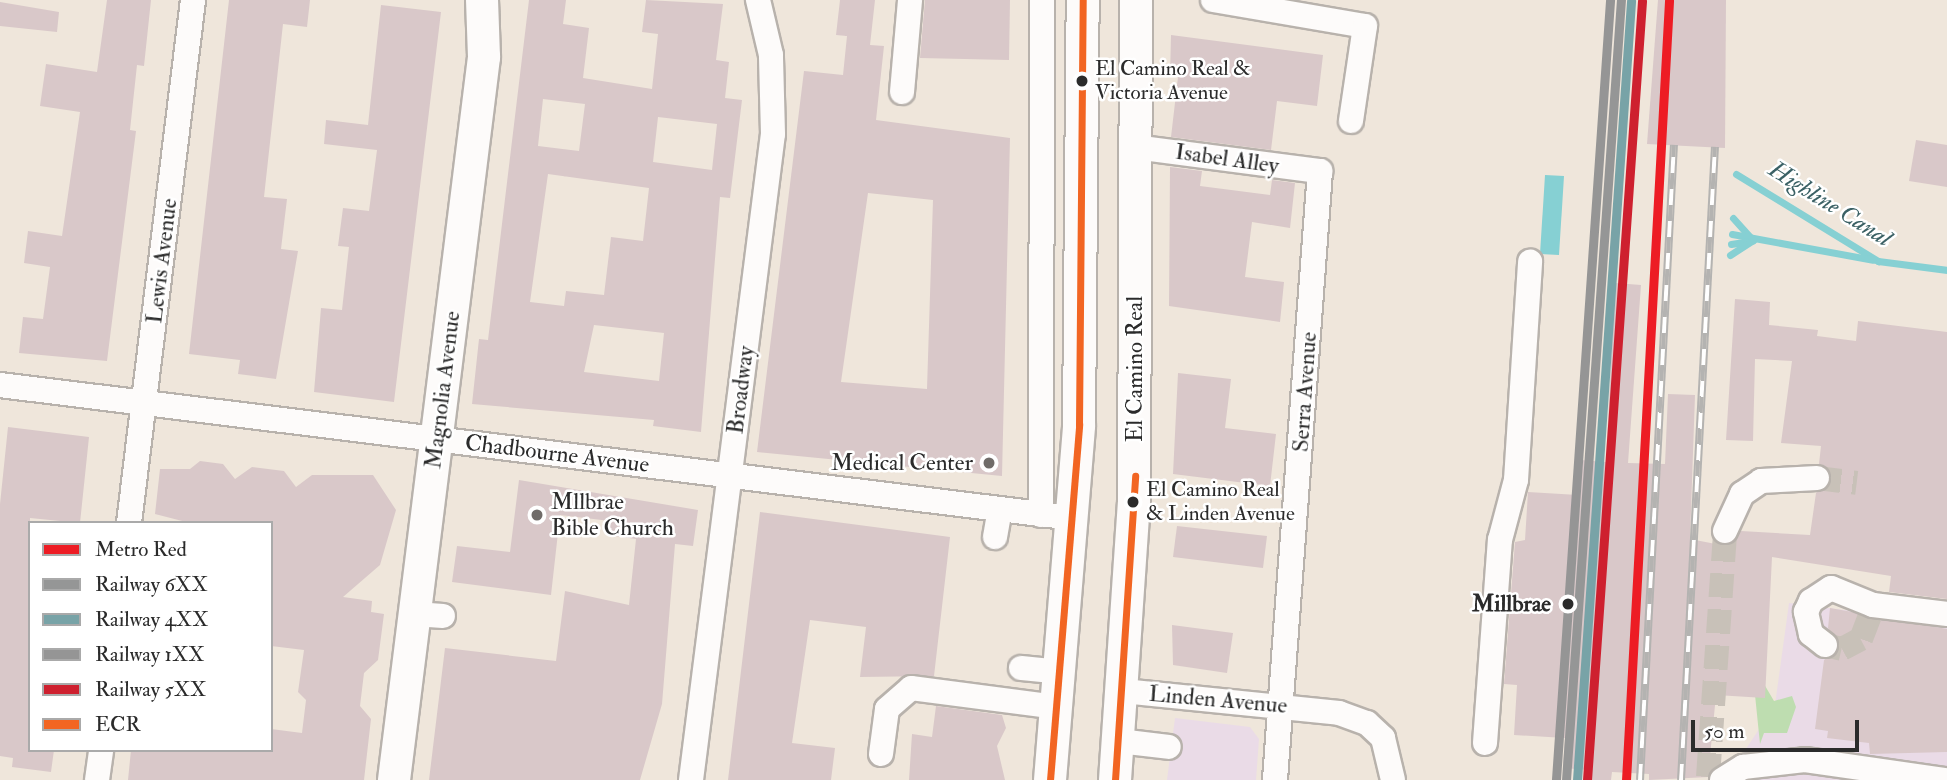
<!DOCTYPE html>
<html>
<head>
<meta charset="utf-8">
<style>
	body { margin:0 }
	#map { position:relative; width:1947px; height:780px; overflow:hidden; background:#efe6db; font-family:"IM FELL Double Pica",serif }
	div>[style] { position:absolute }
	[style*='--x'] { left:calc(var(--x)*1px); top:calc(var(--y)*1px); width:calc(var(--w)*1px); rotate:calc(var(--a)*1deg) }
	.built>* { inset:0; background:#eadbe7 }
	.green>* { inset:0; background:#beddb0 }
	.water>* { inset:0; background:#86d0d3 }
	.stream>* { height:7px; margin:-3.5px; padding:0 3.5px; transform-origin:3.5px; border-radius:3.5px; background:#86d0d3 }
	.building>* { inset:0; background:#d9c8c9 }
	.minor-tunnel>* { height:24px; margin-top:-12px; transform-origin:0; background:repeating-linear-gradient(90deg,#c8c1b8 0 24px,transparent 0 36px) }
	.roads { filter:drop-shadow(2px 0 #b8b2ac) drop-shadow(-2px 0 #b8b2ac) drop-shadow(0 2px #b8b2ac) drop-shadow(0 -2px #b8b2ac) }
	.minor>* { height:24px; margin:-12px; padding:0 12px; transform-origin:12px; border-radius:12px; background:#fdfbfa }
	.major>* { height:32px; margin:-16px; padding:0 16px; transform-origin:16px; border-radius:16px; background:#fdfbfa }
	.rail>* { height:8px; margin-top:-4px; transform-origin:0; background:repeating-linear-gradient(90deg,#fff 0 16px,#b4b3b1 0 32px); box-sizing:border-box; border-block:2px solid #b4b3b1 }
	.bus-1>* { height:7px; margin:-3.5px; padding:0 3.5px; transform-origin:3.5px; border-radius:3.5px; background:#f26522 }
	.rail-1>* { height:9px; margin:-4.5px; padding:0 4.5px; transform-origin:4.5px; border-radius:4.5px; background:#959696 }
	.rail-2>* { height:9px; margin:-4.5px; padding:0 4.5px; transform-origin:4.5px; border-radius:4.5px; background:#78a3a7 }
	.rail-3>* { height:9px; margin:-4.5px; padding:0 4.5px; transform-origin:4.5px; border-radius:4.5px; background:#959595 }
	.rail-4>* { height:9px; margin:-4.5px; padding:0 4.5px; transform-origin:4.5px; border-radius:4.5px; background:#ce202f }
	.metro-1>* { height:9px; margin:-4.5px; padding:0 4.5px; transform-origin:4.5px; border-radius:4.5px; background:#ed1c24 }
	.dots>* { width:19px; height:19px; translate:-50% -50%; box-sizing:border-box; border:4px solid #fff; border-radius:50% }
	span { translate:-50% -50%; white-space:nowrap; text-align:center; line-height:1.15; -webkit-text-stroke:5px #fff; paint-order:stroke }
	.bus-label { font-size:21px; color:#2b2b2b }
	.left { translate:0 -50%; text-align:left }
	.street-label { font-size:23px; color:#2b2b2b }
	.poi-label { font-size:23px; color:#2b2b2b }
	.right { translate:-100% -50%; text-align:right }
	.stop-label { font-size:23px; color:#2b2b2b; font-weight:700 }
	.water-label { font-size:24px; color:#3b6165; font-style:italic }
	.legend { position:absolute; left:28px; top:521px; width:245px; height:231px; box-sizing:border-box; background:#fff; border:2px solid #aaa; margin:0; padding:9px 12px; list-style:none; font-size:21px; color:#2b2b2b }
	.legend li { display:flex; align-items:center; gap:14px; height:35px }
	.legend b { width:35px; border:2px solid #aaa }
	.scale { position:absolute; left:1691px; top:720px; width:168px; height:32px; box-sizing:border-box; border:4px solid #2b2b2b; border-top:0; padding-left:9px; font-size:21px; line-height:24px; white-space:nowrap; color:#2b2b2b; -webkit-text-stroke:5px #fff; paint-order:stroke }
</style>
</head>
<body>
<div id="map">
	<div class="built">
		<i style="clip-path:polygon(1789px 603px,1947px 623px,1947px 780px,1733px 780px,1734px 767px,1775px 705px)"></i>
		<i style="clip-path:polygon(1175px 718px,1250px 727px,1259px 739px,1256px 780px,1167px 780px)"></i>
	</div>
	<div class="green">
		<i style="clip-path:polygon(1764px 684px,1774px 701px,1792px 696px,1796px 707px,1787px 733px,1764px 733px,1760px 744px,1754px 685px)"></i>
	</div>
	<div class="water">
		<i style="clip-path:polygon(1545px 175px,1564px 176px,1559px 255px,1540px 254px)"></i>
	</div>
	<div class="stream">
		<i style="--x:1736;--y:174;--w:167;--a:31.5"></i>
		<i style="--x:1878;--y:261;--w:70;--a:7.4"></i>
		<i style="--x:1733;--y:218;--w:30;--a:48"></i>
		<i style="--x:1732;--y:234;--w:143;--a:10.4"></i>
		<i style="--x:1731;--y:244;--w:18;--a:-9"></i>
		<i style="--x:1730;--y:255;--w:27;--a:-33"></i>
	</div>
	<div class="building">
		<i style="clip-path:polygon(107px 0,151px 0,144px 66px,137px 65px,130px 130px,136px 131px,107px 361px,19px 353px,23px 317px,43px 319px,50px 267px,24px 263px,28px 231px,62px 236px,80px 112px,40px 106px,46px 64px,97px 72px)"></i>
		<i style="clip-path:polygon(229px 0,310px 0,307px 27px,283px 24px,264px 197px,287px 199px,281px 249px,298px 251px,276px 379px,238px 374px,240px 360px,189px 354px)"></i>
		<i style="clip-path:polygon(evenodd,529px 0,566px 0,563px 24px,589px 28px,583px 78px,652px 89px,658px 34px,642px 32px,646px 0,723px 4px,716px 60px,729px 62px,725px 98px,742px 100px,730px 198px,720px 197px,701px 432px,653px 426px,654px 420px,472px 404px,479px 339px,488px 340px,529px 0,543px 99px,585px 104px,579px 151px,538px 146px,543px 99px,529px 0,658px 117px,717px 124px,712px 170px,653px 162px,658px 117px,529px 0,548px 174px,649px 188px,643px 241px,611px 237px,604px 295px,566px 291px,564px 306px,530px 302px,548px 174px,529px 0,594px 325px,664px 333px,659px 381px,584px 372px,594px 325px)"></i>
		<i style="clip-path:polygon(evenodd,840px 0,875px 0,870px 45px,884px 46px,876px 120px,1010px 138px,1002px 476px,757px 452px,804px 71px,843px 75px,847px 36px,836px 35px,840px 0,868px 193px,933px 200px,927px 389px,841px 382px,868px 193px)"></i>
		<i style="clip-path:polygon(925px 0,1010px 0,1009px 60px,920px 58px)"></i>
		<i style="clip-path:polygon(1658px 0,1726px 0,1725px 148px,1647px 144px)"></i>
		<i style="clip-path:polygon(0 2px,59px 12px,57px 32px,0 26px)"></i>
		<i style="clip-path:polygon(381px 5px,441px 12px,394px 402px,314px 392px,321px 308px,342px 310px,349px 247px,338px 246px,343px 208px,369px 211px,377px 150px,324px 144px,326px 120px,368px 125px)"></i>
		<i style="clip-path:polygon(1171px 35px,1323px 55px,1317px 106px,1277px 101px,1271px 150px,1171px 137px,1178px 77px,1170px 76px)"></i>
		<i style="clip-path:polygon(1916px 140px,1947px 145px,1947px 187px,1909px 181px)"></i>
		<i style="clip-path:polygon(1170px 167px,1202px 171px,1200px 186px,1270px 195px,1272px 180px,1295px 183px,1290px 228px,1252px 222px,1245px 277px,1284px 282px,1280px 322px,1169px 306px)"></i>
		<i style="clip-path:polygon(1615px 283px,1641px 285px,1628px 463px,1665px 464px,1668px 394px,1695px 395px,1690px 539px,1726px 546px,1741px 531px,1810px 535px,1816px 493px,1832px 478px,1819px 464px,1821px 446px,1781px 443px,1792px 361px,1755px 359px,1753px 441px,1726px 440px,1735px 299px,1770px 302px,1769px 325px,1818px 330px,1817px 336px,1856px 341px,1858px 321px,1947px 332px,1947px 599px,1889px 592px,1891px 576px,1772px 557px,1765px 698px,1716px 695px,1708px 777px,1649px 780px,1649px 774px,1612px 772px,1611px 780px,1589px 780px,1590px 770px,1563px 768px,1565px 738px,1514px 735px,1517px 685px,1504px 684px,1515px 542px,1525px 540px,1528px 492px,1578px 495px,1580px 460px,1606px 462px)"></i>
		<i style="clip-path:polygon(1178px 373px,1231px 379px,1225px 428px,1276px 434px,1270px 486px,1173px 474px)"></i>
		<i style="clip-path:polygon(8px 427px,89px 437px,80px 523px,30px 518px,30px 750px,54px 750px,51px 772px,12px 767px,13px 758px,0 756px,0 504px)"></i>
		<i style="clip-path:polygon(200px 461px,223px 464px,235px 479px,252px 467px,284px 471px,296px 487px,312px 475px,373px 475px,396px 510px,380px 565px,343px 597px,372px 601px,371px 612px,384px 614px,378px 660px,364px 673px,360px 706px,371px 719px,364px 780px,128px 780px,131px 750px,271px 750px,271px 729px,302px 733px,306px 700px,298px 692px,304px 650px,271px 646px,271px 523px,190px 523px,155px 514px,160px 469px,190px 469px)"></i>
		<i style="clip-path:polygon(519px 480px,698px 510px,693px 546px,675px 544px,662px 704px,640px 780px,429px 780px,445px 648px,556px 661px,565px 591px,629px 605px,636px 539px,608px 535px,610px 521px,560px 515px,551px 595px,452px 582px,457px 546px,510px 552px)"></i>
		<i style="clip-path:polygon(760px 512px,950px 537px,934px 676px,860px 677px,866px 627px,810px 620px,792px 743px,835px 748px,831px 780px,728px 780px)"></i>
		<i style="clip-path:polygon(1177px 526px,1267px 536px,1263px 568px,1173px 557px)"></i>
		<i style="clip-path:polygon(1830px 608px,1947px 629px,1947px 752px,1870px 754px,1869px 743px,1827px 738px,1828px 731px,1815px 729px,1824px 660px,1840px 646px,1828px 628px)"></i>
		<i style="clip-path:polygon(1172px 625px,1233px 633px,1227px 673px,1173px 665px)"></i>
		<i style="clip-path:polygon(936px 706px,1002px 715px,1006px 728px,997px 746px,1005px 780px,909px 780px,912px 734px,932px 737px)"></i>
	</div>
	<div class="minor-tunnel">
		<i style="--x:1817;--y:478;--w:40;--a:7.1"></i>
		<i style="--x:1825;--y:645;--w:17;--a:13"></i>
		<i style="--x:1842;--y:649;--w:21;--a:-28"></i>
		<i style="--x:1861;--y:639;--w:28;--a:-69"></i>
		<i style="--x:1708;--y:777;--w:247;--a:-86"></i>
	</div>
	<div class="roads">
		<div class="minor">
			<i style="--x:1213;--y:0;--w:154;--a:9.7"></i>
			<i style="--x:1365;--y:26;--w:96;--a:98.4"></i>
			<i style="--x:902;--y:92;--w:92;--a:-85"></i>
			<i style="--x:1134;--y:147;--w:188;--a:7.4"></i>
			<i style="--x:1320;--y:171;--w:611;--a:94.23"></i>
			<i style="--x:0;--y:385;--w:1081;--a:7.07"></i>
			<i style="--x:1041;--y:515;--w:515;--a:-89.89"></i>
			<i style="--x:129;--y:523;--w:527;--a:-83.02"></i>
			<i style="--x:1725;--y:531;--w:41;--a:-65.3"></i>
			<i style="--x:1742;--y:494;--w:23;--a:-34"></i>
			<i style="--x:1761;--y:481;--w:56;--a:-3.1"></i>
			<i style="--x:995;--y:537;--w:28;--a:-80"></i>
			<i style="--x:415;--y:614;--w:28;--a:4"></i>
			<i style="--x:1825;--y:645;--w:18;--a:-142"></i>
			<i style="--x:1811;--y:634;--w:23;--a:-103"></i>
			<i style="--x:1806;--y:612;--w:12;--a:-66"></i>
			<i style="--x:1811;--y:601;--w:24;--a:-33"></i>
			<i style="--x:1831;--y:588;--w:45;--a:22"></i>
			<i style="--x:1873;--y:605;--w:75;--a:6.9"></i>
			<i style="--x:1021;--y:668;--w:40;--a:5.7"></i>
			<i style="--x:1123;--y:691;--w:217;--a:5.8"></i>
			<i style="--x:1339;--y:713;--w:30;--a:20"></i>
			<i style="--x:1367;--y:723;--w:22;--a:43"></i>
			<i style="--x:1383;--y:738;--w:43;--a:76.6"></i>
			<i style="--x:1119;--y:741;--w:50;--a:6.8"></i>
			<i style="--x:1485;--y:743;--w:204;--a:-85.8"></i>
			<i style="--x:1500;--y:540;--w:62;--a:-75.1"></i>
			<i style="--x:1516;--y:480;--w:219;--a:-86.3"></i>
			<i style="--x:881;--y:754;--w:45;--a:-82.4"></i>
			<i style="--x:887;--y:709;--w:32;--a:-41"></i>
			<i style="--x:911;--y:688;--w:148;--a:7.4"></i>
			<i style="--x:97;--y:780;--w:30;--a:-82"></i>
			<i style="--x:691;--y:780;--w:651;--a:-82.77"></i>
			<i style="--x:773;--y:134;--w:79;--a:-91.5"></i>
			<i style="--x:771;--y:55;--w:57;--a:-103.3"></i>
			<i style="--x:1722;--y:780;--w:25;--a:-32"></i>
			<i style="--x:1743;--y:767;--w:62;--a:-6.4"></i>
			<i style="--x:1805;--y:760;--w:142;--a:8.1"></i>
		</div>
		<div class="major">
			<i style="--x:394;--y:780;--w:729;--a:-82.9"></i>
			<i style="--x:484;--y:57;--w:57;--a:-92"></i>
			<i style="--x:1050;--y:780;--w:356;--a:-85.3"></i>
			<i style="--x:1079;--y:425;--w:425;--a:-89.5"></i>
			<i style="--x:1115;--y:780;--w:277;--a:-86.1"></i>
			<i style="--x:1134;--y:504;--w:504;--a:-89.77"></i>
		</div>
	</div>
	<div class="rail">
		<i style="--x:1640;--y:780;--w:636;--a:-86.94"></i>
		<i style="--x:1681;--y:780;--w:634;--a:-86.93"></i>
	</div>
	<div class="bus-1">
		<i style="--x:1050;--y:780;--w:356;--a:-85.3"></i>
		<i style="--x:1079;--y:425;--w:425;--a:-89.5"></i>
		<i style="--x:1115;--y:780;--w:305;--a:-86.2"></i>
	</div>
	<div class="rail-1">
		<i style="--x:1566;--y:780;--w:782;--a:-85.97"></i>
	</div>
	<div class="rail-2">
		<i style="--x:1577;--y:780;--w:781;--a:-86.03"></i>
	</div>
	<div class="rail-3">
		<i style="--x:1556;--y:779;--w:781;--a:-86.03"></i>
	</div>
	<div class="rail-4">
		<i style="--x:1587;--y:780;--w:781;--a:-85.96"></i>
	</div>
	<div class="metro-1">
		<i style="--x:1626;--y:780;--w:781;--a:-86.84"></i>
	</div>
	<div class="dots">
		<i style="left:1082px;top:81px;background:#2b2b2b"></i>
		<i style="left:989px;top:463px;background:#706c69"></i>
		<i style="left:1133px;top:502px;background:#2b2b2b"></i>
		<i style="left:537px;top:515px;background:#706c69"></i>
		<i style="left:1568px;top:604px;background:#2b2b2b"></i>
	</div>
	<div class="bus-label">
		<span class="left" style="left:1095px;top:81px">El Camino Real &amp;<br>Victoria Avenue</span>
		<span class="left" style="left:1146px;top:502px">El Camino Real<br>&amp; Linden Avenue</span>
	</div>
	<div class="street-label">
		<span style="left:1227px;top:159px;rotate:8deg">Isabel Alley</span>
		<span style="left:162px;top:261px;rotate:-83deg">Lewis Avenue</span>
		<span style="left:1135px;top:369px;rotate:-90deg">El Camino Real</span>
		<span style="left:443px;top:390px;rotate:-83deg">Magnolia Avenue</span>
		<span style="left:741px;top:390px;rotate:-83deg">Broadway</span>
		<span style="left:1305px;top:392px;rotate:-86deg">Serra Avenue</span>
		<span style="left:557px;top:454px;rotate:7deg">Chadbourne Avenue</span>
		<span style="left:1218px;top:700px;rotate:5deg">Linden Avenue</span>
	</div>
	<div class="poi-label">
		<span class="right" style="left:973px;top:463px">Medical Center</span>
		<span class="left" style="left:551px;top:515px">Mllbrae<br>Bible Church</span>
	</div>
	<div class="stop-label">
		<span class="right" style="left:1551px;top:604px">Millbrae</span>
	</div>
	<div class="water-label">
		<span style="left:1830px;top:204px;rotate:32deg">Highline Canal</span>
	</div>
	<ul class="legend">
	<li><b style="height:9px;background:#ed1c24"></b>Metro Red</li>
	<li><b style="height:9px;background:#959696"></b>Railway 6XX</li>
	<li><b style="height:9px;background:#78a3a7"></b>Railway 4XX</li>
	<li><b style="height:9px;background:#959595"></b>Railway 1XX</li>
	<li><b style="height:9px;background:#ce202f"></b>Railway 5XX</li>
	<li><b style="height:9px;background:#f26522"></b>ECR</li>
	</ul>
	<div class="scale">50 m</div>
</div>
</body>
</html>
